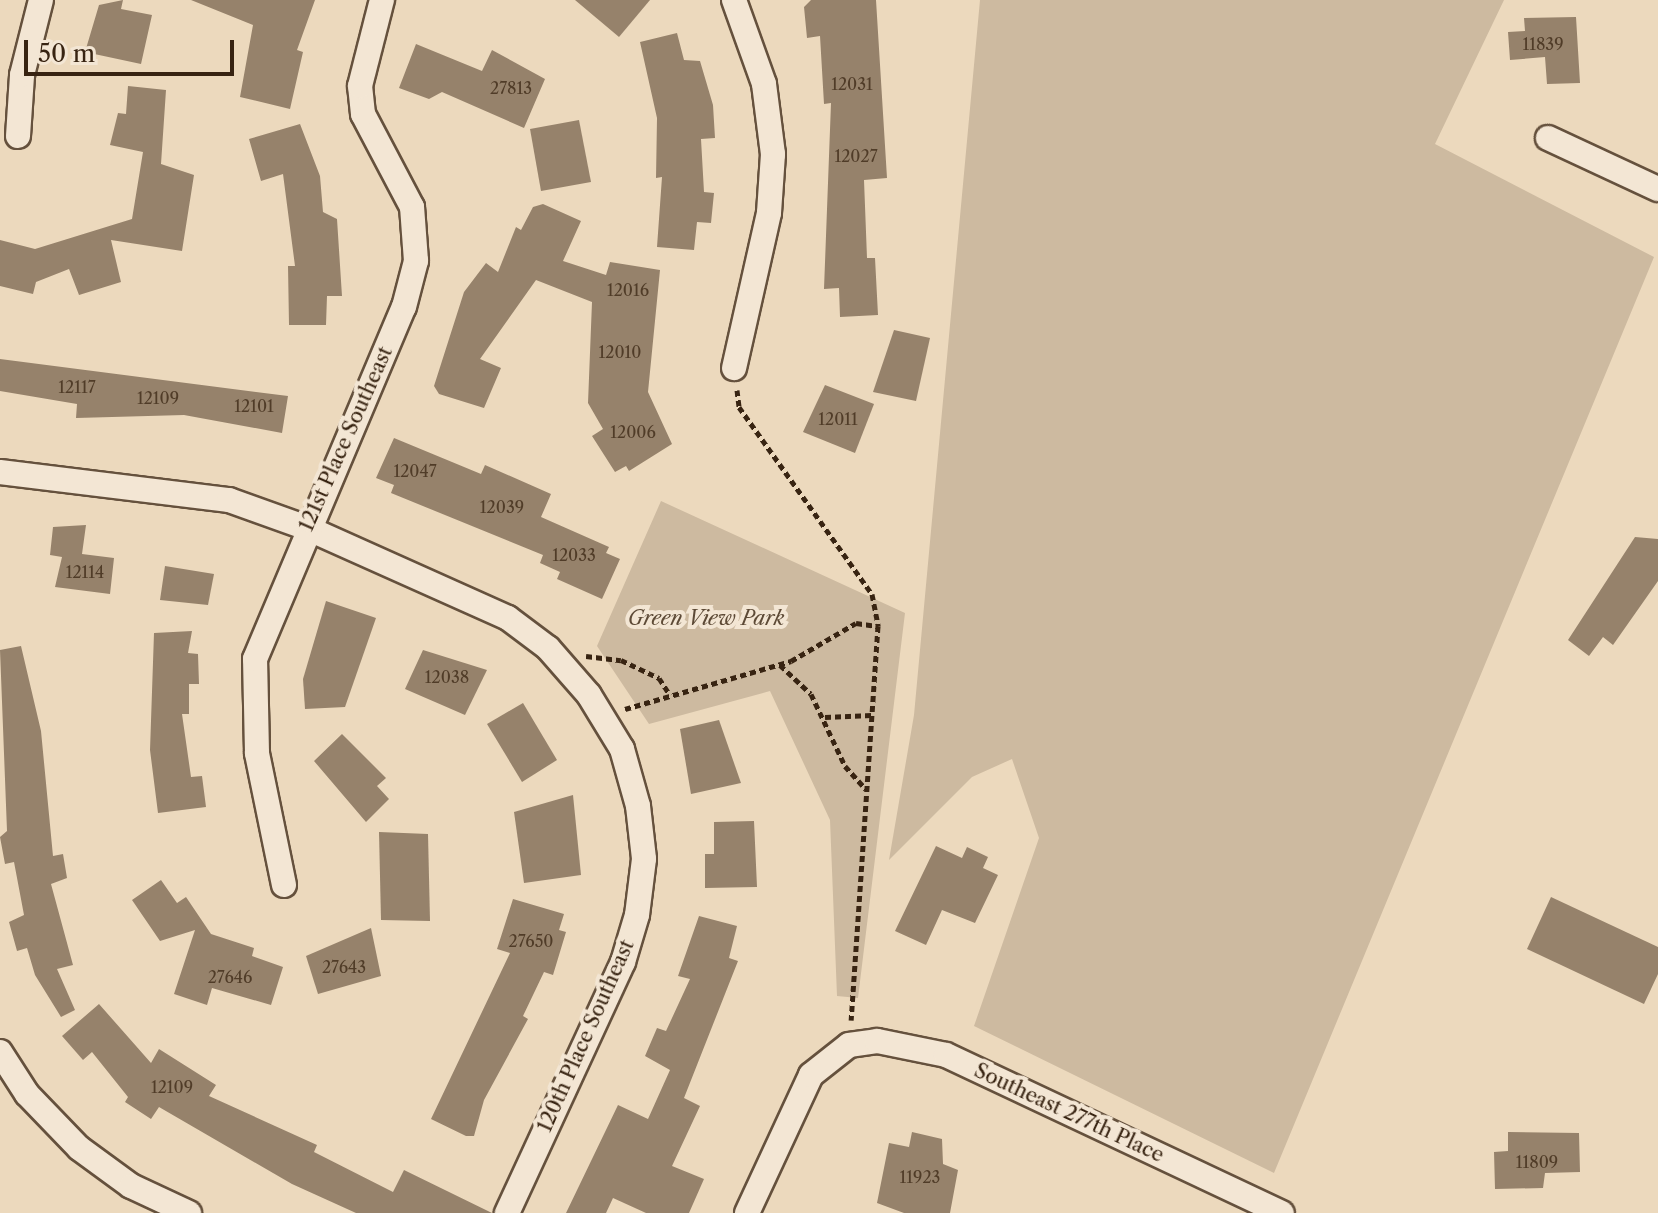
<!DOCTYPE html>
<html>
<head>
<meta charset="utf-8">
<style>
	body { margin:0 }
	#map { position:relative; width:1658px; height:1213px; overflow:hidden; background:#ecd9bd; font-family:"Libre Caslon Text",serif }
	div>[style] { position:absolute }
	[style*='--x'] { left:calc(var(--x)*1px); top:calc(var(--y)*1px); width:calc(var(--w)*1px); rotate:calc(var(--a)*1deg) }
	.green>* { inset:0; background:#cdbaa0 }
	.building>* { inset:0; background:#96826b }
	.path>* { height:5px; margin-top:-2.5px; transform-origin:0; background:repeating-linear-gradient(90deg,#382412 0 6px,transparent 0 10px) }
	.roads { filter:drop-shadow(2px 0 #65513d) drop-shadow(-2px 0 #65513d) drop-shadow(0 2px #65513d) drop-shadow(0 -2px #65513d) }
	.minor>* { height:24px; margin:-12px; padding:0 12px; transform-origin:12px; border-radius:12px; background:#f3e6d4 }
	span { translate:-50% -50%; white-space:nowrap; text-align:center; line-height:1.15; -webkit-text-stroke:8px #f3e6d4; paint-order:stroke }
	.number-label { font-size:16px; color:#503c28 }
	.number-label span { -webkit-text-stroke-width:0 }
	.street-label { font-size:20px; color:#382412 }
	.park-label { font-size:20px; color:#5d4a36; font-style:italic }
	.scale { position:absolute; left:24px; top:40px; width:210px; height:36px; box-sizing:border-box; border:4px solid #382412; border-top:0; padding-left:10px; font-size:24px; line-height:28px; white-space:nowrap; color:#382412; -webkit-text-stroke:6px #f3e6d4; paint-order:stroke }
</style>
</head>
<body>
<div id="map">
	<div class="green">
		<i style="clip-path:polygon(980px 0,1504px 0,1435px 144px,1654px 257px,1274px 1173px,974px 1026px,1039px 838px,1012px 759px,972px 777px,889px 860px,914px 715px)"></i>
		<i style="clip-path:polygon(661px 501px,905px 613px,858px 998px,837px 996px,830px 820px,770px 691px,649px 724px,597px 646px)"></i>
	</div>
	<div class="building">
		<i style="clip-path:polygon(123px 0,121px 9px,152px 15px,141px 64px,85px 52px,99px 5px)"></i>
		<i style="clip-path:polygon(191px 0,315px 0,297px 50px,303px 52px,290px 109px,240px 97px,253px 25px)"></i>
		<i style="clip-path:polygon(575px 0,650px 0,619px 37px)"></i>
		<i style="clip-path:polygon(811px 0,876px 0,887px 178px,864px 180px,867px 258px,875px 258px,878px 315px,840px 317px,839px 288px,824px 289px,831px 103px,824px 104px,820px 36px,807px 38px,804px 7px)"></i>
		<i style="clip-path:polygon(1576px 17px,1580px 83px,1547px 84px,1545px 57px,1510px 60px,1508px 32px,1525px 31px,1524px 18px)"></i>
		<i style="clip-path:polygon(677px 33px,684px 60px,700px 61px,713px 105px,715px 138px,701px 139px,704px 192px,714px 193px,711px 223px,697px 222px,694px 250px,657px 247px,662px 177px,656px 178px,657px 118px,640px 42px)"></i>
		<i style="clip-path:polygon(416px 44px,482px 71px,492px 50px,545px 79px,524px 128px,442px 92px,429px 99px,399px 88px)"></i>
		<i style="clip-path:polygon(128px 86px,166px 90px,161px 164px,194px 175px,182px 251px,111px 240px,121px 282px,79px 295px,69px 269px,36px 282px,33px 294px,0 286px,0 240px,35px 249px,132px 219px,143px 152px,110px 145px,118px 113px,126px 114px)"></i>
		<i style="clip-path:polygon(579px 120px,591px 182px,541px 191px,530px 129px)"></i>
		<i style="clip-path:polygon(300px 124px,320px 176px,323px 212px,337px 219px,342px 296px,327px 296px,326px 325px,289px 325px,288px 266px,295px 266px,283px 174px,261px 181px,249px 139px)"></i>
		<i style="clip-path:polygon(543px 204px,581px 221px,563px 261px,606px 275px,610px 262px,660px 270px,648px 392px,672px 444px,629px 471px,626px 466px,615px 472px,592px 436px,603px 429px,588px 403px,592px 302px,536px 280px,480px 359px,501px 368px,484px 408px,439px 394px,434px 386px,464px 292px,486px 263px,498px 272px,516px 227px,521px 230px,533px 207px)"></i>
		<i style="clip-path:polygon(894px 330px,930px 338px,916px 401px,873px 392px)"></i>
		<i style="clip-path:polygon(0 359px,288px 396px,282px 433px,184px 415px,76px 418px,77px 404px,0 391px)"></i>
		<i style="clip-path:polygon(825px 385px,874px 404px,855px 453px,803px 432px)"></i>
		<i style="clip-path:polygon(394px 438px,481px 474px,485px 465px,551px 494px,541px 517px,609px 547px,606px 553px,620px 559px,602px 599px,557px 579px,560px 572px,540px 563px,543px 555px,391px 493px,394px 485px,376px 478px)"></i>
		<i style="clip-path:polygon(86px 525px,82px 554px,114px 558px,110px 594px,55px 587px,62px 557px,50px 555px,53px 527px)"></i>
		<i style="clip-path:polygon(1635px 537px,1658px 539px,1658px 581px,1613px 645px,1603px 637px,1589px 656px,1568px 640px)"></i>
		<i style="clip-path:polygon(165px 566px,214px 574px,208px 605px,160px 600px)"></i>
		<i style="clip-path:polygon(326px 601px,376px 618px,345px 707px,305px 709px,303px 679px)"></i>
		<i style="clip-path:polygon(192px 631px,188px 653px,198px 654px,199px 684px,189px 684px,189px 714px,182px 714px,191px 777px,202px 776px,206px 807px,158px 813px,150px 750px,154px 633px)"></i>
		<i style="clip-path:polygon(21px 646px,41px 731px,53px 856px,63px 854px,67px 878px,51px 884px,73px 965px,57px 969px,75px 1010px,61px 1017px,35px 975px,27px 948px,17px 951px,9px 922px,24px 915px,14px 862px,5px 864px,0 837px,7px 831px,0 650px)"></i>
		<i style="clip-path:polygon(423px 650px,487px 670px,465px 715px,405px 689px)"></i>
		<i style="clip-path:polygon(523px 703px,557px 760px,522px 782px,487px 724px)"></i>
		<i style="clip-path:polygon(719px 720px,741px 783px,691px 794px,680px 729px)"></i>
		<i style="clip-path:polygon(342px 734px,386px 778px,377px 786px,389px 799px,366px 822px,314px 761px)"></i>
		<i style="clip-path:polygon(573px 795px,581px 875px,524px 883px,514px 812px)"></i>
		<i style="clip-path:polygon(754px 821px,757px 887px,705px 888px,705px 854px,714px 854px,714px 822px)"></i>
		<i style="clip-path:polygon(379px 832px,428px 834px,430px 921px,381px 920px)"></i>
		<i style="clip-path:polygon(936px 846px,962px 858px,967px 847px,988px 857px,983px 868px,998px 875px,975px 923px,942px 910px,926px 945px,895px 931px)"></i>
		<i style="clip-path:polygon(161px 880px,177px 903px,186px 897px,211px 934px,254px 948px,252px 956px,283px 967px,271px 1005px,212px 988px,207px 1005px,174px 994px,195px 930px,160px 941px,132px 900px)"></i>
		<i style="clip-path:polygon(1551px 897px,1658px 947px,1658px 974px,1644px 1004px,1527px 949px)"></i>
		<i style="clip-path:polygon(513px 899px,564px 914px,559px 930px,566px 932px,553px 975px,544px 972px,523px 1016px,528px 1019px,484px 1100px,474px 1136px,466px 1136px,431px 1119px,510px 953px,497px 949px)"></i>
		<i style="clip-path:polygon(699px 916px,737px 926px,729px 958px,738px 961px,684px 1098px,700px 1106px,672px 1166px,704px 1179px,689px 1213px,646px 1213px,613px 1198px,606px 1213px,566px 1213px,618px 1105px,648px 1119px,670px 1070px,645px 1056px,657px 1028px,666px 1031px,690px 979px,678px 976px)"></i>
		<i style="clip-path:polygon(371px 928px,381px 976px,318px 994px,306px 956px)"></i>
		<i style="clip-path:polygon(99px 1004px,151px 1063px,159px 1049px,216px 1085px,209px 1096px,317px 1145px,314px 1152px,393px 1192px,404px 1170px,492px 1213px,356px 1213px,292px 1184px,159px 1107px,151px 1119px,125px 1102px,128px 1097px,92px 1052px,83px 1060px,62px 1036px)"></i>
		<i style="clip-path:polygon(912px 1132px,942px 1139px,943px 1164px,958px 1170px,950px 1213px,904px 1213px,877px 1203px,889px 1143px,909px 1147px)"></i>
		<i style="clip-path:polygon(1508px 1132px,1579px 1133px,1580px 1172px,1545px 1173px,1543px 1188px,1495px 1189px,1494px 1152px,1508px 1151px)"></i>
	</div>
	<div class="path">
		<i style="--x:737;--y:390;--w:17;--a:83"></i>
		<i style="--x:739;--y:407;--w:229;--a:54.6"></i>
		<i style="--x:872;--y:594;--w:33;--a:79"></i>
		<i style="--x:878;--y:626;--w:395;--a:93.9"></i>
		<i style="--x:586;--y:656;--w:35;--a:7"></i>
		<i style="--x:621;--y:660;--w:42;--a:25.3"></i>
		<i style="--x:659;--y:678;--w:20;--a:57"></i>
		<i style="--x:780;--y:665;--w:42;--a:43.1"></i>
		<i style="--x:811;--y:694;--w:80;--a:64.7"></i>
		<i style="--x:845;--y:766;--w:31;--a:48"></i>
		<i style="--x:625;--y:709;--w:173;--a:-16.1"></i>
		<i style="--x:791;--y:661;--w:75;--a:-30.3"></i>
		<i style="--x:856;--y:623;--w:21;--a:8"></i>
		<i style="--x:825;--y:717;--w:47;--a:-2.4"></i>
	</div>
	<div class="roads">
		<div class="minor">
			<i style="--x:734;--y:0;--w:89;--a:70.3"></i>
			<i style="--x:764;--y:84;--w:71;--a:82.7"></i>
			<i style="--x:773;--y:154;--w:59;--a:93.9"></i>
			<i style="--x:769;--y:213;--w:159;--a:102.7"></i>
			<i style="--x:18;--y:136;--w:61;--a:-86.2"></i>
			<i style="--x:22;--y:75;--w:77;--a:-75.8"></i>
			<i style="--x:1548;--y:138;--w:121;--a:24.9"></i>
			<i style="--x:0;--y:472;--w:231;--a:7"></i>
			<i style="--x:229;--y:500;--w:83;--a:19.7"></i>
			<i style="--x:307;--y:528;--w:220;--a:24.1"></i>
			<i style="--x:508;--y:618;--w:50;--a:36.9"></i>
			<i style="--x:548;--y:648;--w:62;--a:48.9"></i>
			<i style="--x:589;--y:695;--w:63;--a:58.6"></i>
			<i style="--x:622;--y:749;--w:59;--a:74.3"></i>
			<i style="--x:638;--y:806;--w:53;--a:83.5"></i>
			<i style="--x:644;--y:859;--w:56;--a:97.1"></i>
			<i style="--x:637;--y:915;--w:49;--a:106.6"></i>
			<i style="--x:623;--y:962;--w:277;--a:114.8"></i>
			<i style="--x:284;--y:885;--w:135;--a:-101.6"></i>
			<i style="--x:257;--y:753;--w:94;--a:-91.2"></i>
			<i style="--x:255;--y:659;--w:382;--a:-67.1"></i>
			<i style="--x:404;--y:307;--w:48;--a:-75.4"></i>
			<i style="--x:416;--y:261;--w:54;--a:-94.2"></i>
			<i style="--x:412;--y:207;--w:105;--a:-117.8"></i>
			<i style="--x:363;--y:114;--w:28;--a:-96"></i>
			<i style="--x:360;--y:86;--w:89;--a:-75.7"></i>
			<i style="--x:0;--y:1052;--w:50;--a:57.3"></i>
			<i style="--x:27;--y:1094;--w:75;--a:46.1"></i>
			<i style="--x:79;--y:1148;--w:64;--a:36.2"></i>
			<i style="--x:131;--y:1186;--w:64;--a:25"></i>
			<i style="--x:747;--y:1213;--w:152;--a:-65.1"></i>
			<i style="--x:811;--y:1075;--w:48;--a:-38.3"></i>
			<i style="--x:849;--y:1045;--w:28;--a:-8"></i>
			<i style="--x:877;--y:1041;--w:70;--a:11.5"></i>
			<i style="--x:946;--y:1055;--w:371;--a:25.2"></i>
		</div>
	</div>
	<div class="number-label">
		<span style="left:1543px;top:44px">11839</span>
		<span style="left:852px;top:84px">12031</span>
		<span style="left:511px;top:88px">27813</span>
		<span style="left:856px;top:156px">12027</span>
		<span style="left:628px;top:290px">12016</span>
		<span style="left:620px;top:352px">12010</span>
		<span style="left:77px;top:387px">12117</span>
		<span style="left:158px;top:398px">12109</span>
		<span style="left:254px;top:406px">12101</span>
		<span style="left:838px;top:419px">12011</span>
		<span style="left:633px;top:432px">12006</span>
		<span style="left:415px;top:471px">12047</span>
		<span style="left:502px;top:507px">12039</span>
		<span style="left:574px;top:555px">12033</span>
		<span style="left:85px;top:572px">12114</span>
		<span style="left:447px;top:677px">12038</span>
		<span style="left:531px;top:941px">27650</span>
		<span style="left:344px;top:967px">27643</span>
		<span style="left:230px;top:977px">27646</span>
		<span style="left:172px;top:1087px">12109</span>
		<span style="left:1537px;top:1162px">11809</span>
		<span style="left:920px;top:1177px">11923</span>
	</div>
	<div class="street-label">
		<span style="left:346px;top:439px;rotate:-66deg">121st Place Southeast</span>
		<span style="left:586px;top:1036px;rotate:-66deg">120th Place Southeast</span>
		<span style="left:1069px;top:1113px;rotate:25deg">Southeast 277th Place</span>
	</div>
	<div class="park-label">
		<span style="left:706px;top:618px">Green View Park</span>
	</div>
	<div class="scale">50 m</div>
</div>
</body>
</html>
